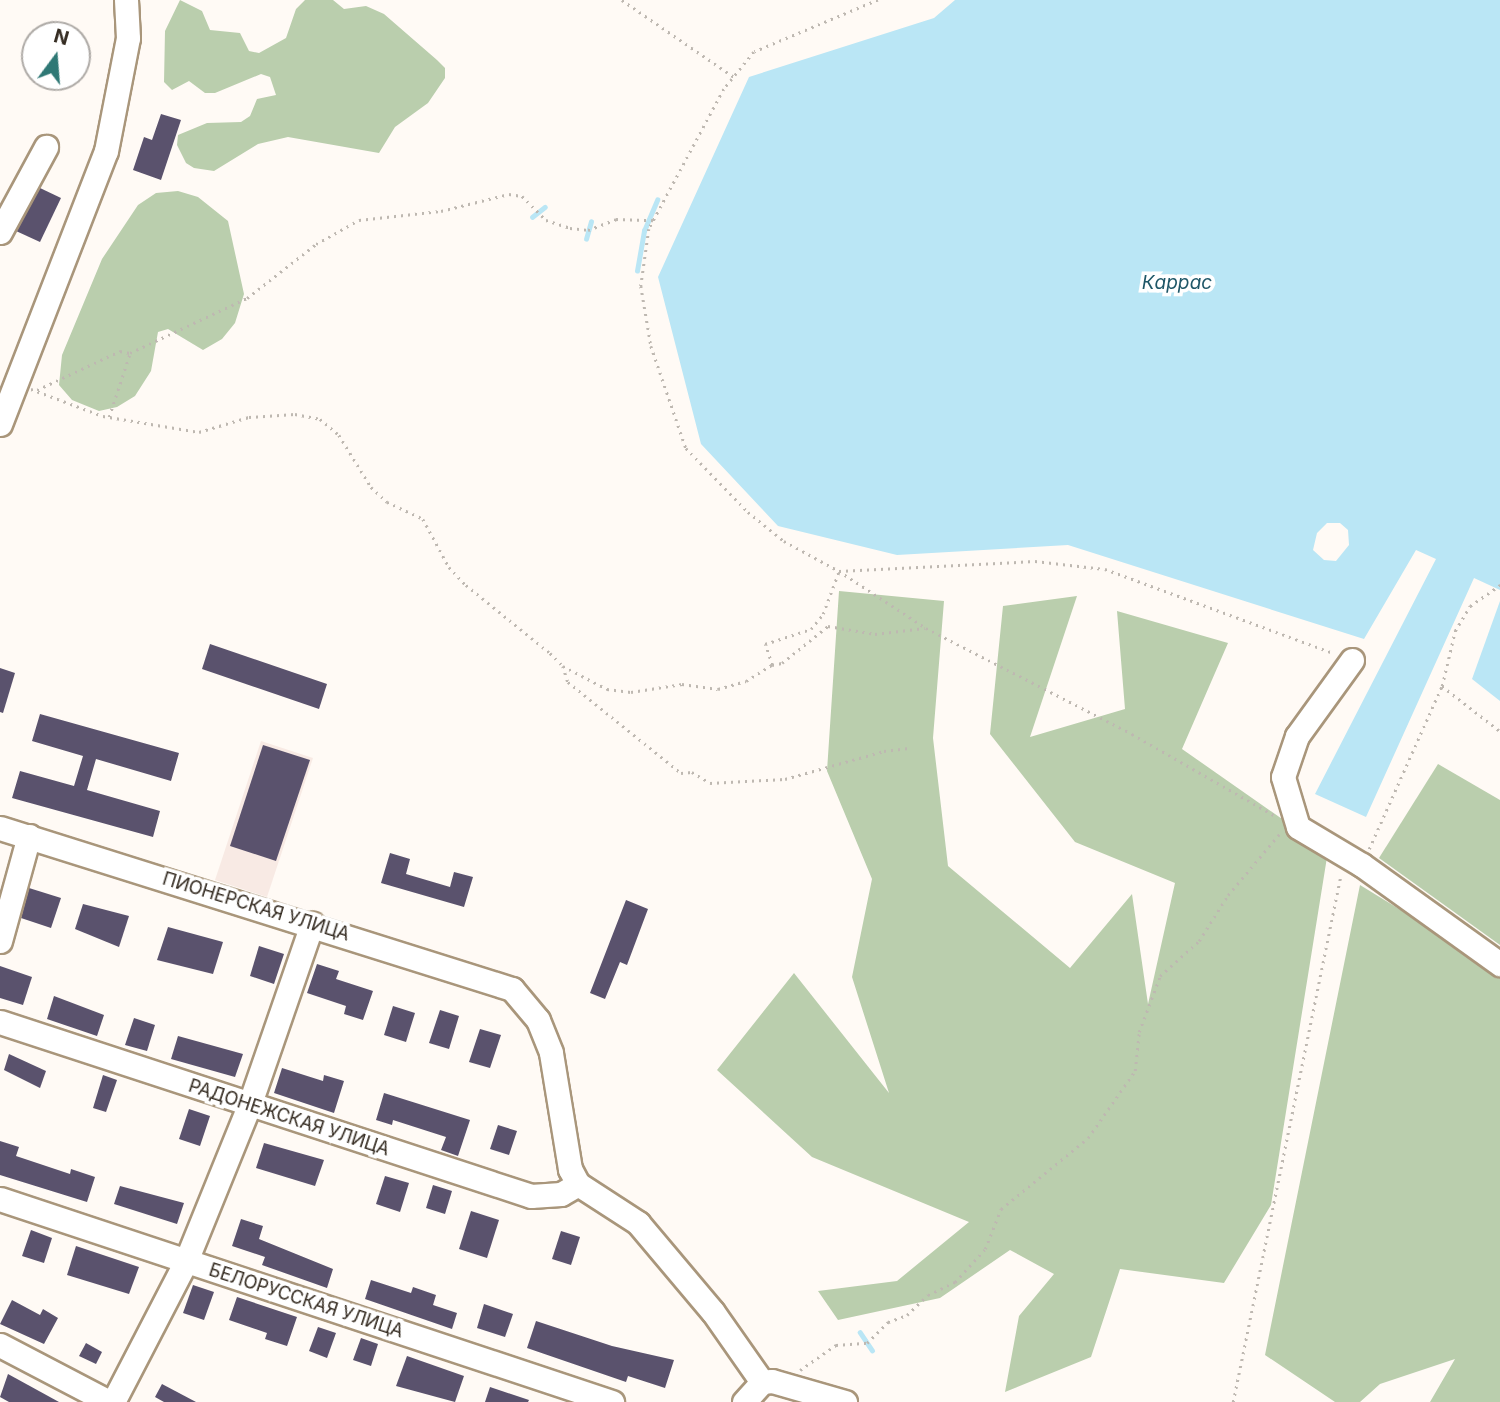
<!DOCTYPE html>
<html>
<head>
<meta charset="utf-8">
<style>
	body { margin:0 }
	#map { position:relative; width:1500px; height:1402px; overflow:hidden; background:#fffaf5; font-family:Inter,sans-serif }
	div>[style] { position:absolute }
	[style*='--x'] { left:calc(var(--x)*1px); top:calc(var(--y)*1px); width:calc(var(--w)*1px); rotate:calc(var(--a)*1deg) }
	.industrial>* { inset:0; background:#f8eae4 }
	.forest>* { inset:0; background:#bacead }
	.water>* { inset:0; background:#bae6f5 }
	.stream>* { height:4.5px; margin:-2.25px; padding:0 2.25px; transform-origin:2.25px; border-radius:2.25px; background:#bae6f5 }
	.building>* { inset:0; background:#5a526d }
	.path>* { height:2.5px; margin-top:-1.25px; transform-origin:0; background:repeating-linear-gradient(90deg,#beb8b1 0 2px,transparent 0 7px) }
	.roads { filter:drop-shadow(2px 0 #a9967b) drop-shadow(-2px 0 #a9967b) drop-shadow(0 2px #a9967b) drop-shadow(0 -2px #a9967b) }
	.minor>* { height:23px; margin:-11.5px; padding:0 11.5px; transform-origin:11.5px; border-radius:11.5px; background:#fff }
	span { translate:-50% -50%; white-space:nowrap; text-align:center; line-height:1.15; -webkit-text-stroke:7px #fff; paint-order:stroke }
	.street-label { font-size:18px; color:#342b21 }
	.water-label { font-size:19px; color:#1f5768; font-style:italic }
	.north { position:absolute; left:21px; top:21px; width:70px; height:70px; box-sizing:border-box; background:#fff; border:2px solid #aeaaa6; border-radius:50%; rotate:16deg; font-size:19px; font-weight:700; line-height:28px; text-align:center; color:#342b21 }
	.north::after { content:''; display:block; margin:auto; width:24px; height:32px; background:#2f7875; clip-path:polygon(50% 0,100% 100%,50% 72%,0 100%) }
</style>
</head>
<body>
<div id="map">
	<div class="industrial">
		<i style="clip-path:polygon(261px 741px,313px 758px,267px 897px,215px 880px)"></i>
	</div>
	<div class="forest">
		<i style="clip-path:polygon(180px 0,202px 11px,210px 30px,240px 33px,249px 51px,259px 53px,286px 38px,296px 9px,305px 0,333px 0,344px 9px,366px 6px,384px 14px,437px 60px,445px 68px,445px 78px,428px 103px,395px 127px,379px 153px,288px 137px,258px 144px,214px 171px,194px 168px,186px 163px,177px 145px,178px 135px,207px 123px,241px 122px,250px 116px,257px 99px,276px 95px,270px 77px,261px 74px,215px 93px,205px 93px,189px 81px,172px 90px,164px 82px,165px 31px)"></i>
		<i style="clip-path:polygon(178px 191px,198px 197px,228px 221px,244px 294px,235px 323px,222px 339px,203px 350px,168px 329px,158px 332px,151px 371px,135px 396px,117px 407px,99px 411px,72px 400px,59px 385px,62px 355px,102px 259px,138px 205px,156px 193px)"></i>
		<i style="clip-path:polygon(839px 591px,944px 601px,933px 738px,948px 866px,1070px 968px,1132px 894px,1148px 1004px,1175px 883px,1075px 842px,990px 734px,1003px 606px,1077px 596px,1030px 737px,1125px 709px,1117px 611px,1228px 643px,1182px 749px,1328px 851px,1271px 1205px,1224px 1283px,1120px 1269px,1091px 1357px,1005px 1392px,1019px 1316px,1054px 1274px,1010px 1250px,940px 1298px,838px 1320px,818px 1291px,897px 1281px,969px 1222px,812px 1157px,717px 1070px,794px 973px,889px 1093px,852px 977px,872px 879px,827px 771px)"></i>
		<i style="clip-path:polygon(1438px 764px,1500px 800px,1500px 945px,1379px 858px)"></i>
		<i style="clip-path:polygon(1360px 885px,1500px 971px,1500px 1402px,1430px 1402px,1455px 1359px,1380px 1384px,1360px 1402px,1335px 1402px,1265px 1355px)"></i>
	</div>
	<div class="water">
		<i style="clip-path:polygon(evenodd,955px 0,1500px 0,1500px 590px,1474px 578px,1366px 817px,1315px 794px,1436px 559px,1416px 550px,1364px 639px,1068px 545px,897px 555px,778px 526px,701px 444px,658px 277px,749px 77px,934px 18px,955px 0,1327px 523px,1340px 523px,1348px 530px,1349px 545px,1336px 561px,1324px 560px,1313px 550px,1317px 533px,1327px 523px)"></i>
		<i style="clip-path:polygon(1500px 601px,1500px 701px,1472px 679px)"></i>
	</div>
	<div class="stream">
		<i style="--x:532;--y:217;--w:16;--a:-38"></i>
		<i style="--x:586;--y:239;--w:18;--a:-74"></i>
		<i style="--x:637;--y:271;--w:41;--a:-80.1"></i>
		<i style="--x:644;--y:231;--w:34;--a:-67"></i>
		<i style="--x:860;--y:1332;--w:22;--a:56"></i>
	</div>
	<div class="building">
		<i style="clip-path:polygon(161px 114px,181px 120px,161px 180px,133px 170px,144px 137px,152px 140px)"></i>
		<i style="clip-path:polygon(40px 188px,61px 198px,40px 242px,16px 231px)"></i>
		<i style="clip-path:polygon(210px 644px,327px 684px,319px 709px,202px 669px)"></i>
		<i style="clip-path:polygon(0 668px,15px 673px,3px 713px,0 712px)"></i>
		<i style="clip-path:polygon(40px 714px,179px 753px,171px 781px,96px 759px,87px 790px,160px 811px,153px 837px,12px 798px,20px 771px,74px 786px,83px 756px,32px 741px)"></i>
		<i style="clip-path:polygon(263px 745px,310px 760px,276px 861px,230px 846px)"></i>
		<i style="clip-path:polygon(390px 853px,410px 859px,406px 874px,450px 887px,454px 872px,473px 877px,464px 907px,381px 883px)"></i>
		<i style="clip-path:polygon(29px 888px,61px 898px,51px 928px,21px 918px)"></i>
		<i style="clip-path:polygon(626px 900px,648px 909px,627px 965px,620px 962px,605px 999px,590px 993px)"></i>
		<i style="clip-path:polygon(83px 904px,129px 916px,119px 947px,75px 929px)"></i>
		<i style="clip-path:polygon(168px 927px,223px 942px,213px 974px,157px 960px)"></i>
		<i style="clip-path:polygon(259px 946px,284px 954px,274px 984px,250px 976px)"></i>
		<i style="clip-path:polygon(317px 964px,339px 971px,336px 979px,373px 991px,363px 1020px,344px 1014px,346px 1006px,307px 993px)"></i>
		<i style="clip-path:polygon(0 966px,32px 977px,23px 1005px,0 998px)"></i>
		<i style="clip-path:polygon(54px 996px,104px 1015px,97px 1036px,47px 1019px)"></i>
		<i style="clip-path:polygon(393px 1006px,415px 1013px,406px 1042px,384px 1035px)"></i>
		<i style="clip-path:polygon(440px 1010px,459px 1016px,449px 1049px,429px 1043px)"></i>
		<i style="clip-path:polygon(134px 1018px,155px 1025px,147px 1051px,125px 1045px)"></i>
		<i style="clip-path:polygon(480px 1029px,501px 1035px,490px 1068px,469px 1062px)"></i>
		<i style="clip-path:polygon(178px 1036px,243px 1054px,235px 1077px,171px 1059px)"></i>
		<i style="clip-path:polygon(9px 1054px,46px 1071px,40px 1088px,4px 1070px)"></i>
		<i style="clip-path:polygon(282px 1068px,323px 1081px,324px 1075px,344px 1081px,334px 1113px,274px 1093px)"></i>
		<i style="clip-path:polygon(103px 1075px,117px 1080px,106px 1112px,93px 1108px)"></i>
		<i style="clip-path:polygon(384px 1093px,470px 1120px,458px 1156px,441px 1150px,446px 1137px,393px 1120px,392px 1125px,376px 1120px)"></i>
		<i style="clip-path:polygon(189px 1109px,210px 1116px,200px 1146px,179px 1139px)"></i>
		<i style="clip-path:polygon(498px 1125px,517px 1131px,509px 1155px,490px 1149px)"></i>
		<i style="clip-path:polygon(0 1141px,19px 1147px,16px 1156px,70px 1174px,71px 1169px,95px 1177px,87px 1202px,0 1175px)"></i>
		<i style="clip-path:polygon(264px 1143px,324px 1160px,315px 1186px,256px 1168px)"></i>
		<i style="clip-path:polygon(385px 1176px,409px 1183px,400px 1212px,376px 1204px)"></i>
		<i style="clip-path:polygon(433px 1185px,452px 1191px,445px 1214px,426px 1208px)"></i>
		<i style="clip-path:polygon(120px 1186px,184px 1203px,177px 1224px,114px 1204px)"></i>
		<i style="clip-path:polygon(471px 1211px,499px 1220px,487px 1258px,459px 1249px)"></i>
		<i style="clip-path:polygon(241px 1219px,263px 1226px,259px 1239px,333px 1269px,327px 1288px,262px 1265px,265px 1257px,232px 1246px)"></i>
		<i style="clip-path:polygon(31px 1230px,52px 1238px,44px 1263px,22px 1256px)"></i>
		<i style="clip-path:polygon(561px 1231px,580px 1237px,571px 1265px,552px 1259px)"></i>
		<i style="clip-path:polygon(76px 1246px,139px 1267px,129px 1294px,67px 1275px)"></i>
		<i style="clip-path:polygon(371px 1280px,411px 1293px,413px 1287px,436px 1295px,433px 1305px,457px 1313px,452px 1329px,365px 1299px)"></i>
		<i style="clip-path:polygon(193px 1285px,214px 1292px,204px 1320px,183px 1313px)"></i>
		<i style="clip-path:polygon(237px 1297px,297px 1317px,287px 1346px,265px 1339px,267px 1333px,229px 1320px)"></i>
		<i style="clip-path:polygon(12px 1300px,40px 1315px,43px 1309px,58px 1318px,44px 1344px,0 1324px)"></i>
		<i style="clip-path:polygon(484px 1304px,513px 1314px,505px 1337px,477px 1328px)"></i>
		<i style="clip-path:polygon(536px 1321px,612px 1346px,674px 1360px,665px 1388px,628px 1376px,626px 1382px,527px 1348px)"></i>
		<i style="clip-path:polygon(318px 1327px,336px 1333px,327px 1358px,309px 1351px)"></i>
		<i style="clip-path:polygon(361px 1338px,378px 1344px,371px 1366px,353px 1360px)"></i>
		<i style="clip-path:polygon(86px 1343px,102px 1352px,96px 1364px,79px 1356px)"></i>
		<i style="clip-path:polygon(407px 1356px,464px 1376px,455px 1402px,396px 1386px)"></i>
		<i style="clip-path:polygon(8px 1374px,59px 1402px,9px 1402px,0 1397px)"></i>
		<i style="clip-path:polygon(162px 1384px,196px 1402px,164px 1402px,155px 1397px)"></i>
		<i style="clip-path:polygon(490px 1387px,529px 1400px,528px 1402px,485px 1402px)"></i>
	</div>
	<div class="path">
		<i style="--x:622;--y:0;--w:136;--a:34.5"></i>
		<i style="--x:878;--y:0;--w:134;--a:157.2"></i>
		<i style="--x:754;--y:52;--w:48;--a:129"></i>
		<i style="--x:724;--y:89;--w:159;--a:118.2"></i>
		<i style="--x:649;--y:229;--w:58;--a:98"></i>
		<i style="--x:641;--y:286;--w:61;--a:80.5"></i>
		<i style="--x:651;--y:346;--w:108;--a:71.1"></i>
		<i style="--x:686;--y:448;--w:89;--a:45.9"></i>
		<i style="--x:748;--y:512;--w:46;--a:38.9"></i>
		<i style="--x:784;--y:541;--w:63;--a:28.6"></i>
		<i style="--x:839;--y:571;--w:196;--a:-2.9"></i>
		<i style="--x:1035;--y:561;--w:70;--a:6.5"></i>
		<i style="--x:1105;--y:569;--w:243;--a:20.2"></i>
		<i style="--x:31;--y:389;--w:77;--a:20.6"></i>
		<i style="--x:103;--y:416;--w:97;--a:9.5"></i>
		<i style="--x:199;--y:432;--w:52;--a:-16.7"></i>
		<i style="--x:249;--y:417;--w:46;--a:-3.7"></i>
		<i style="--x:295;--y:414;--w:25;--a:11"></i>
		<i style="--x:320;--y:419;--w:25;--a:40"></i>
		<i style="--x:339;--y:435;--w:61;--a:58.4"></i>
		<i style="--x:371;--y:487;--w:22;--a:43"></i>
		<i style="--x:387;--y:502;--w:40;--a:25"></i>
		<i style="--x:423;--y:519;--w:55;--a:61.6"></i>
		<i style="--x:449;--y:567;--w:25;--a:47"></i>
		<i style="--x:466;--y:585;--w:108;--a:39"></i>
		<i style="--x:550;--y:653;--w:18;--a:45"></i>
		<i style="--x:563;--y:666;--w:17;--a:73"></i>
		<i style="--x:568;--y:682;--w:145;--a:38.8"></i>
		<i style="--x:681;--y:773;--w:11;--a:-5"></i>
		<i style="--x:692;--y:772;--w:21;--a:31"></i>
		<i style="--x:710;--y:783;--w:75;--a:-3.1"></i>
		<i style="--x:785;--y:779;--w:103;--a:-15.8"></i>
		<i style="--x:884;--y:751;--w:25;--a:-7"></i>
		<i style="--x:37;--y:390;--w:92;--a:-25.2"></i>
		<i style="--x:120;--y:351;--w:10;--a:11"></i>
		<i style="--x:109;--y:417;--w:67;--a:-71.8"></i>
		<i style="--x:130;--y:353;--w:129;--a:-25.2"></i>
		<i style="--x:247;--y:298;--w:88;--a:-38"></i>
		<i style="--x:316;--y:244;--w:49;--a:-29.2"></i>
		<i style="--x:359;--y:220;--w:82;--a:-6.3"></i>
		<i style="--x:441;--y:211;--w:70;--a:-14"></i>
		<i style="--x:509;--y:194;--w:13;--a:9"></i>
		<i style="--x:522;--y:196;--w:34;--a:45"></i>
		<i style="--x:546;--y:220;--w:25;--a:18"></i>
		<i style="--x:570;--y:228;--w:18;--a:6"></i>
		<i style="--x:588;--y:230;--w:30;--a:-21"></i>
		<i style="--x:616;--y:219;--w:37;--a:2"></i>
		<i style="--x:772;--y:665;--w:10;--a:-11"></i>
		<i style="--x:782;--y:663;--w:59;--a:-38.8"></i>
		<i style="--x:828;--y:626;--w:48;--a:9.7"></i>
		<i style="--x:875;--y:634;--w:50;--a:-6.8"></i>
		<i style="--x:563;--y:666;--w:50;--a:27.6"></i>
		<i style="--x:607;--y:689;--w:24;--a:7"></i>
		<i style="--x:631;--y:692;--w:52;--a:-8.9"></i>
		<i style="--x:682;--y:684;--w:36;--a:8"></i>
		<i style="--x:718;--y:689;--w:29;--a:-16"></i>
		<i style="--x:746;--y:681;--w:31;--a:-32"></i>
		<i style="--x:772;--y:665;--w:22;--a:-108"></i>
		<i style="--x:765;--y:644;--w:48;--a:-18.1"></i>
		<i style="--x:811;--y:629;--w:19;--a:-51"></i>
		<i style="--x:823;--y:614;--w:46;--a:-69.6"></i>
		<i style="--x:839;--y:571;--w:104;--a:33.2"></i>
		<i style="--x:926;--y:628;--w:232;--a:27.2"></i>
		<i style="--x:1132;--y:734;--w:165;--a:29.8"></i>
		<i style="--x:1442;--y:686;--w:57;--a:-76.7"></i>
		<i style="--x:1455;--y:631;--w:29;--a:-59"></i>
		<i style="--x:1470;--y:606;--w:37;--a:-35"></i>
		<i style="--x:1369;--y:849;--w:179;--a:-65.9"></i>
		<i style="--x:1442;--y:686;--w:73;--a:37.8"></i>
		<i style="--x:800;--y:1370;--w:44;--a:-34.8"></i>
		<i style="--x:836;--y:1345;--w:31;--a:-4"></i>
		<i style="--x:867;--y:1343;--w:30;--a:-45"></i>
		<i style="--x:888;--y:1322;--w:20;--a:-20"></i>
		<i style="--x:907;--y:1315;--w:29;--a:-44"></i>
		<i style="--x:928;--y:1295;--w:30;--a:-26"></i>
		<i style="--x:955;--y:1282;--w:45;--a:-47.7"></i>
		<i style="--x:985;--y:1249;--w:43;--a:-68.2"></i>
		<i style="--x:1001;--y:1209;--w:112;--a:-39.2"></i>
		<i style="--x:1088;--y:1138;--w:82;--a:-55"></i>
		<i style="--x:1135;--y:1071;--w:39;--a:-84"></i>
		<i style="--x:1139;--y:1032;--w:60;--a:-69.4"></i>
		<i style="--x:1160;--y:976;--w:52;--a:-41.9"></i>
		<i style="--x:1199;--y:941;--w:54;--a:-57.8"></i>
		<i style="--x:1228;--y:895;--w:82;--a:-49.9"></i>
		<i style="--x:1233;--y:1402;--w:539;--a:-78.44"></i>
	</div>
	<div class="roads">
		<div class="minor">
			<i style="--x:0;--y:232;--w:97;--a:-61.6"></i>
			<i style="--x:0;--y:424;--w:293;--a:-68.8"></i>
			<i style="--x:106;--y:151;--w:115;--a:-79"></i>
			<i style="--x:128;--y:38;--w:38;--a:-93"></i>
			<i style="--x:1352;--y:660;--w:94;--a:125.9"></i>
			<i style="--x:1297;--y:736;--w:43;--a:108.9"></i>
			<i style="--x:1283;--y:777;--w:52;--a:73.3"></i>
			<i style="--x:1298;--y:827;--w:74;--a:30.7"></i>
			<i style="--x:1362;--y:865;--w:170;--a:35.7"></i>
			<i style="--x:0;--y:828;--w:537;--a:17.46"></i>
			<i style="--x:512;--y:989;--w:40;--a:50"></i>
			<i style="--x:538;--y:1020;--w:35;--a:68"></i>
			<i style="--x:551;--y:1053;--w:118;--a:80.7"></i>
			<i style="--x:570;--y:1169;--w:17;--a:62"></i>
			<i style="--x:578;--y:1184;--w:72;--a:33"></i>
			<i style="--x:638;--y:1223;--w:116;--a:49.9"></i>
			<i style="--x:713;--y:1312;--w:85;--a:55"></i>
			<i style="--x:0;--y:941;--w:109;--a:-74.6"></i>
			<i style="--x:0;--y:1022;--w:559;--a:18.14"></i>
			<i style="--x:531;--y:1196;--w:30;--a:-4"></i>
			<i style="--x:561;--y:1194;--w:20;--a:-30"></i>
			<i style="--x:0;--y:1199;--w:645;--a:18.35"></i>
			<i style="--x:0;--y:1345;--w:123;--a:27.6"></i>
			<i style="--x:113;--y:1402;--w:159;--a:-62.6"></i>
			<i style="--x:186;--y:1261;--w:167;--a:-67.9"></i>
			<i style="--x:249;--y:1106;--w:193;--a:-70.9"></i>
			<i style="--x:744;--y:1402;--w:27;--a:-48"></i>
			<i style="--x:762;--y:1382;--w:10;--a:-6"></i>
			<i style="--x:772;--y:1381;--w:76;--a:16"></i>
		</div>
	</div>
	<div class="street-label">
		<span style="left:256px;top:907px;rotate:17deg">ПИОНЕРСКАЯ УЛИЦА</span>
		<span style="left:289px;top:1118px;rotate:18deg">РАДОНЕЖСКАЯ УЛИЦА</span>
		<span style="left:306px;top:1301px;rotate:18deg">БЕЛОРУССКАЯ УЛИЦА</span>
	</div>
	<div class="water-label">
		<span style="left:1177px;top:283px">Каррас</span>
	</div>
	<div class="north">N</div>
</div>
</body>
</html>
